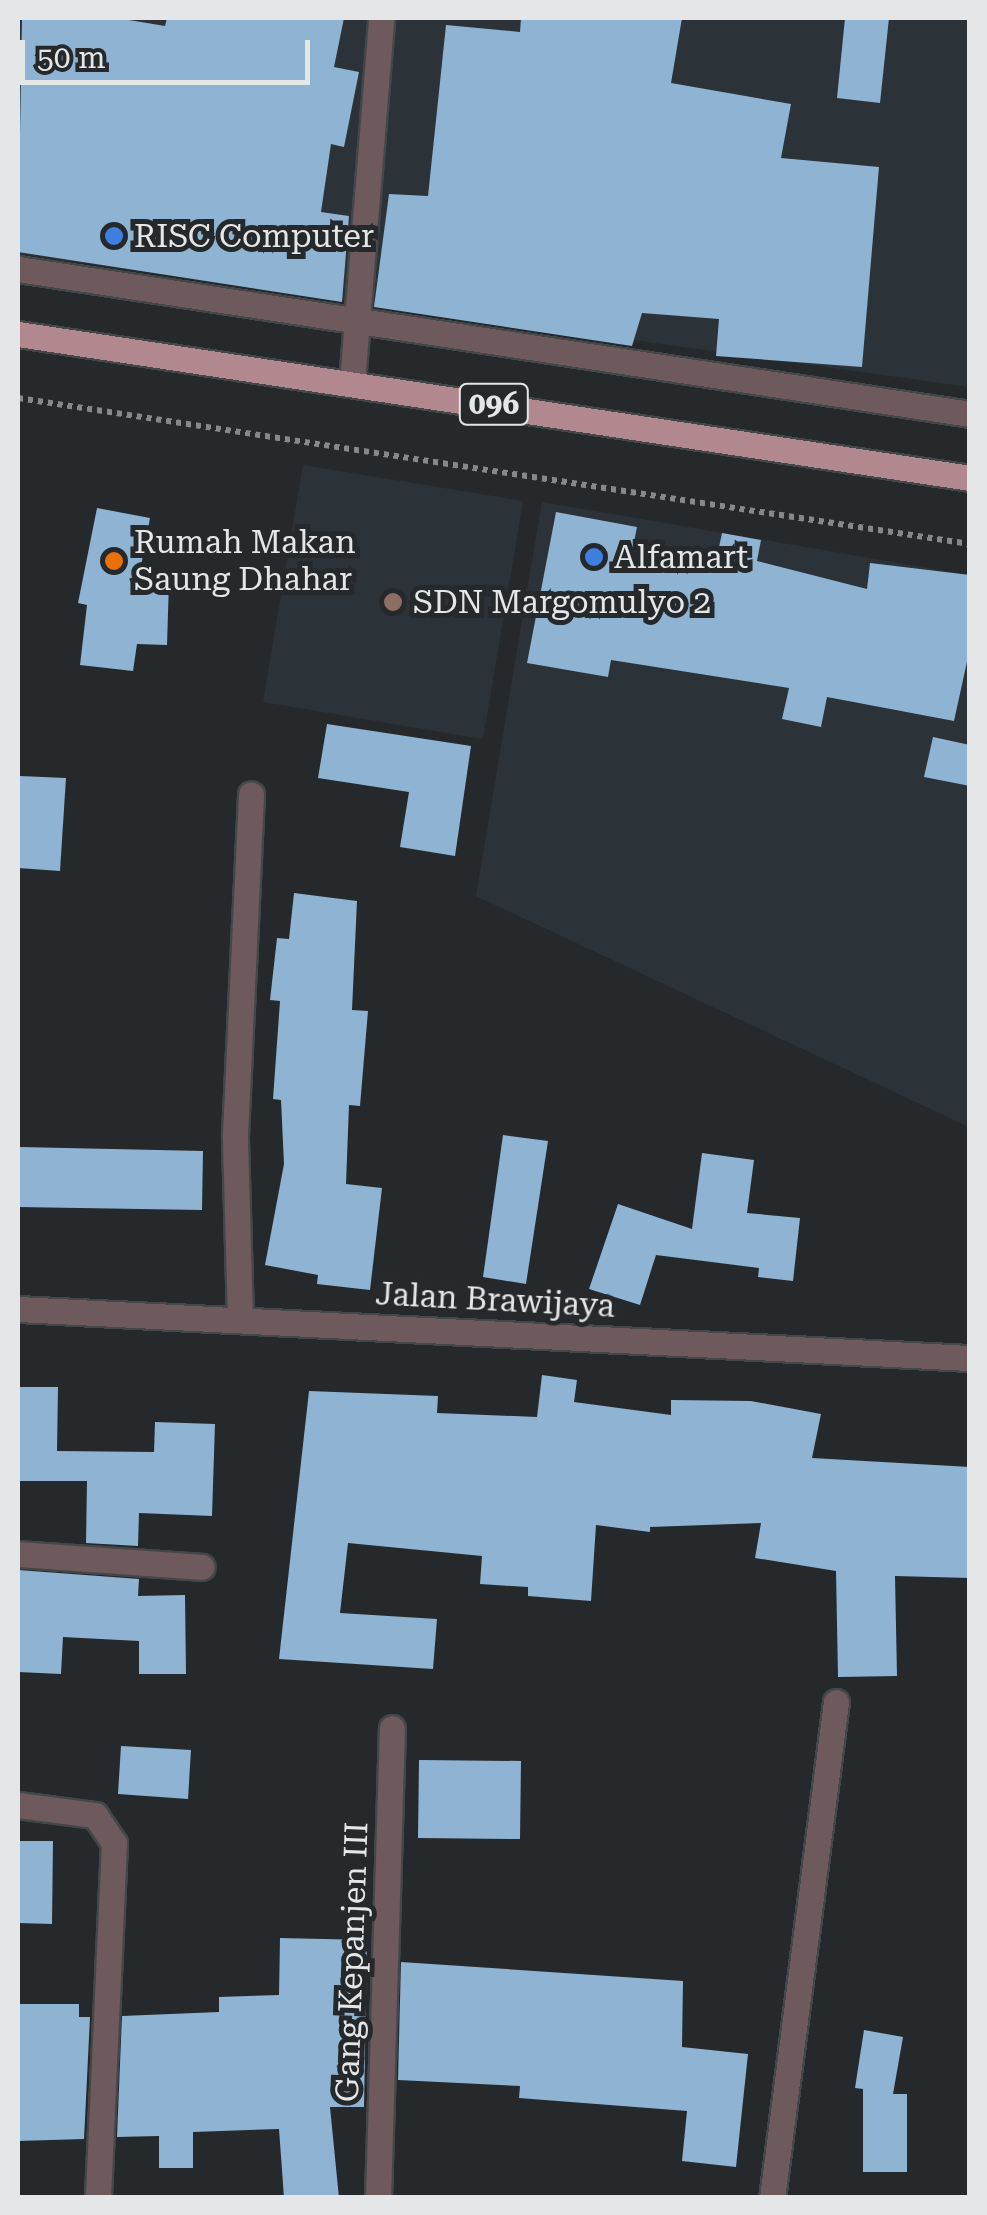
<!DOCTYPE html>
<html>
<head>
<meta charset="utf-8">
<style>
	body { margin:0 }
	#map { position:relative; width:987px; height:2215px; overflow:hidden; background:#26292b; font-family:"Roboto Serif",serif }
	div>[style] { position:absolute }
	[style*='--x'] { left:calc(var(--x)*1px); top:calc(var(--y)*1px); width:calc(var(--w)*1px); rotate:calc(var(--a)*1deg) }
	.built>* { inset:0; background:#2b3339 }
	.building>* { inset:0; background:#8eb3d3 }
	.path>* { height:6px; margin-top:-3px; transform-origin:0; background:repeating-linear-gradient(90deg,#86898b 0 5px,transparent 0 10px) }
	.roads { filter:drop-shadow(2px 0 #444749) drop-shadow(-2px 0 #444749) drop-shadow(0 2px #444749) drop-shadow(0 -2px #444749) }
	.minor>* { height:25px; margin:-12.5px; padding:0 12.5px; transform-origin:12.5px; border-radius:12.5px; background:#6e595c }
	.major>* { height:25px; margin:-12.5px; padding:0 12.5px; transform-origin:12.5px; border-radius:12.5px; background:#b2888f }
	.dots>* { width:28px; height:28px; translate:-50% -50%; box-sizing:border-box; border:5px solid #26292b; border-radius:50% }
	span { translate:-50% -50%; white-space:nowrap; text-align:center; line-height:1.15; -webkit-text-stroke:10px #26292b; paint-order:stroke }
	.shield-label span { padding:2px 8px; background:#26292b; border:2px solid; border-radius:8px; -webkit-text-stroke-width:0 }
	.shield-label { font-size:30px; color:#e4e6e8; font-weight:700 }
	.poi-label { font-size:32px; color:#e4e6e8 }
	.left { translate:0 -50%; text-align:left }
	.street-label { font-size:32px; color:#e4e6e8 }
	.frame { position:absolute; inset:0; border:20px solid #e4e6e8; pointer-events:none }
	.scale { position:absolute; left:20px; top:40px; width:290px; height:45px; box-sizing:border-box; border:5px solid #e4e6e8; border-top:0; padding-left:12px; font-size:30px; line-height:35px; white-space:nowrap; color:#e4e6e8; -webkit-text-stroke:8px #26292b; paint-order:stroke }
</style>
</head>
<body>
<div id="map">
	<div class="built">
		<i style="clip-path:polygon(18px 18px,969px 18px,969px 387px,18px 254px)"></i>
		<i style="clip-path:polygon(303px 465px,523px 501px,483px 739px,263px 702px)"></i>
		<i style="clip-path:polygon(542px 502px,969px 575px,969px 1127px,476px 896px)"></i>
	</div>
	<div class="building">
		<i style="clip-path:polygon(22px 18px,117px 18px,165px 26px,167px 18px,344px 18px,334px 67px,359px 72px,344px 147px,331px 144px,321px 212px,349px 216px,342px 302px,18px 252px)"></i>
		<i style="clip-path:polygon(521px 18px,682px 18px,671px 83px,791px 104px,781px 158px,879px 167px,862px 367px,716px 356px,719px 319px,642px 313px,632px 346px,374px 307px,389px 194px,428px 196px,446px 25px,520px 32px)"></i>
		<i style="clip-path:polygon(845px 18px,889px 18px,880px 103px,837px 98px)"></i>
		<i style="clip-path:polygon(97px 508px,150px 518px,138px 582px,169px 582px,167px 645px,137px 644px,133px 671px,80px 665px,87px 605px,78px 603px)"></i>
		<i style="clip-path:polygon(556px 512px,637px 527px,630px 562px,714px 571px,722px 533px,761px 540px,757px 561px,867px 589px,870px 563px,970px 575px,970px 648px,954px 721px,827px 697px,821px 727px,782px 719px,789px 688px,611px 660px,608px 677px,527px 663px)"></i>
		<i style="clip-path:polygon(327px 724px,471px 746px,455px 856px,400px 847px,409px 792px,318px 778px)"></i>
		<i style="clip-path:polygon(933px 737px,970px 745px,970px 786px,924px 777px)"></i>
		<i style="clip-path:polygon(20px 776px,66px 778px,60px 871px,18px 868px)"></i>
		<i style="clip-path:polygon(294px 893px,357px 901px,352px 1010px,368px 1011px,360px 1106px,349px 1105px,346px 1184px,382px 1188px,370px 1290px,317px 1284px,318px 1275px,265px 1265px,284px 1164px,281px 1100px,273px 1099px,280px 1001px,270px 1000px,277px 938px,289px 939px)"></i>
		<i style="clip-path:polygon(503px 1135px,548px 1141px,526px 1284px,483px 1277px)"></i>
		<i style="clip-path:polygon(20px 1147px,203px 1151px,202px 1210px,18px 1207px)"></i>
		<i style="clip-path:polygon(702px 1153px,754px 1160px,747px 1213px,800px 1218px,793px 1281px,758px 1277px,759px 1268px,656px 1255px,640px 1305px,589px 1289px,618px 1204px,692px 1229px)"></i>
		<i style="clip-path:polygon(542px 1375px,577px 1380px,574px 1402px,671px 1415px,671px 1400px,751px 1401px,821px 1414px,812px 1458px,970px 1467px,970px 1578px,895px 1576px,897px 1676px,838px 1677px,836px 1571px,755px 1558px,761px 1523px,650px 1527px,650px 1532px,596px 1525px,591px 1601px,528px 1596px,528px 1587px,480px 1584px,482px 1556px,348px 1543px,340px 1613px,437px 1619px,433px 1669px,279px 1659px,309px 1391px,438px 1396px,437px 1413px,537px 1417px)"></i>
		<i style="clip-path:polygon(18px 1387px,58px 1387px,57px 1451px,154px 1452px,155px 1422px,215px 1424px,212px 1516px,139px 1513px,138px 1546px,86px 1543px,87px 1481px,18px 1481px)"></i>
		<i style="clip-path:polygon(18px 1570px,139px 1579px,138px 1596px,185px 1595px,186px 1674px,139px 1674px,139px 1641px,63px 1637px,61px 1674px,18px 1672px)"></i>
		<i style="clip-path:polygon(121px 1746px,191px 1750px,188px 1799px,118px 1794px)"></i>
		<i style="clip-path:polygon(419px 1760px,521px 1761px,520px 1839px,418px 1838px)"></i>
		<i style="clip-path:polygon(18px 1841px,53px 1841px,52px 1924px,18px 1923px)"></i>
		<i style="clip-path:polygon(280px 1938px,367px 1940px,364px 2107px,330px 2107px,339px 2198px,284px 2198px,279px 2129px,193px 2132px,193px 2168px,159px 2168px,159px 2136px,117px 2137px,122px 2016px,219px 2012px,219px 1997px,279px 1995px)"></i>
		<i style="clip-path:polygon(401px 1962px,683px 1981px,682px 2047px,748px 2054px,736px 2167px,682px 2161px,687px 2111px,519px 2098px,520px 2086px,398px 2080px)"></i>
		<i style="clip-path:polygon(20px 2004px,79px 2004px,79px 2017px,90px 2017px,84px 2139px,18px 2141px)"></i>
		<i style="clip-path:polygon(864px 2030px,903px 2037px,893px 2094px,907px 2094px,907px 2172px,863px 2172px,863px 2089px,855px 2088px)"></i>
	</div>
	<div class="path">
		<i style="--x:18;--y:398;--w:963;--a:8.72"></i>
	</div>
	<div class="roads">
		<div class="minor">
			<i style="--x:18;--y:269;--w:963;--a:8.66"></i>
			<i style="--x:352;--y:382;--w:365;--a:-85.4"></i>
			<i style="--x:18;--y:1309;--w:953;--a:2.95"></i>
			<i style="--x:240;--y:1319;--w:184;--a:-91.6"></i>
			<i style="--x:235;--y:1135;--w:341;--a:-87.3"></i>
			<i style="--x:18;--y:1554;--w:184;--a:4"></i>
			<i style="--x:18;--y:1805;--w:78;--a:7.4"></i>
			<i style="--x:95;--y:1815;--w:34;--a:56"></i>
			<i style="--x:114;--y:1843;--w:355;--a:92.6"></i>
			<i style="--x:378;--y:2198;--w:470;--a:-88.3"></i>
			<i style="--x:772;--y:2198;--w:500;--a:-82.65"></i>
		</div>
		<div class="major">
			<i style="--x:18;--y:334;--w:963;--a:8.6"></i>
		</div>
	</div>
	<div class="dots">
		<i style="left:114px;top:236px;background:#3f7fe0"></i>
		<i style="left:594px;top:557px;background:#3f7fe0"></i>
		<i style="left:114px;top:561px;background:#e8710a"></i>
		<i style="left:393px;top:602px;background:#8d6e63"></i>
	</div>
	<div class="shield-label">
		<span style="left:494px;top:404px">096</span>
	</div>
	<div class="poi-label">
		<span class="left" style="left:134px;top:236px">RISC Computer</span>
		<span class="left" style="left:134px;top:561px">Rumah Makan<br>Saung Dhahar</span>
		<span class="left" style="left:614px;top:557px">Alfamart</span>
		<span class="left" style="left:413px;top:602px">SDN Margomulyo 2</span>
	</div>
	<div class="street-label">
		<span style="left:495px;top:1300px;rotate:3deg">Jalan Brawijaya</span>
		<span style="left:352px;top:1962px;rotate:-88deg">Gang Kepanjen III</span>
	</div>
	<div class="frame"></div>
	<div class="scale">50 m</div>
</div>
</body>
</html>
